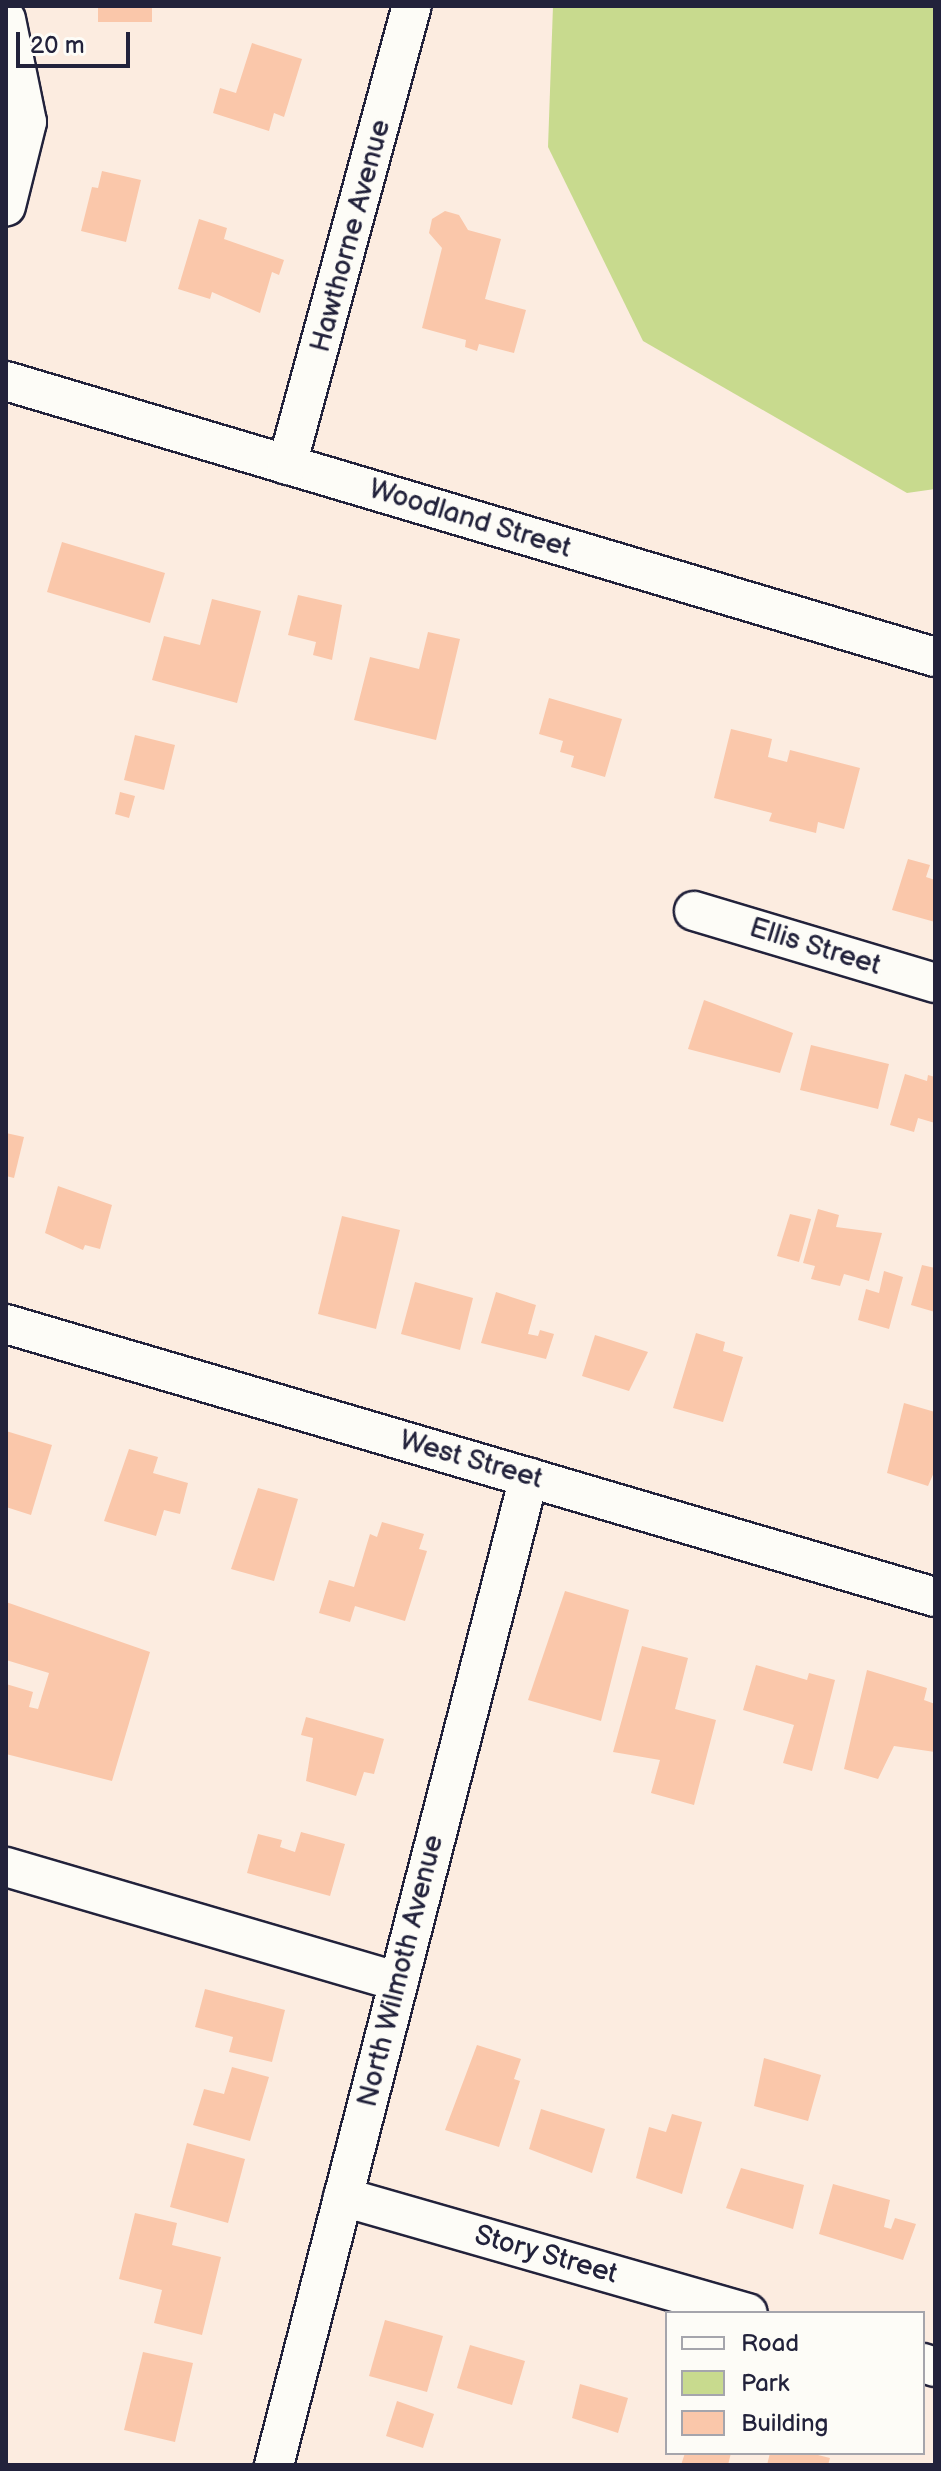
<!DOCTYPE html>
<html>
<head>
<meta charset="utf-8">
<style>
	body { margin:0 }
	#map { position:relative; width:941px; height:2471px; overflow:hidden; background:#fcece0; font-family:"Balsamiq Sans",sans-serif }
	div>[style] { position:absolute }
	[style*='--x'] { left:calc(var(--x)*1px); top:calc(var(--y)*1px); width:calc(var(--w)*1px); rotate:calc(var(--a)*1deg) }
	.green>* { inset:0; background:#c8da8e }
	.building>* { inset:0; background:#fac7aa }
	.roads { filter:drop-shadow(2px 0 #22223b) drop-shadow(-2px 0 #22223b) drop-shadow(0 2px #22223b) drop-shadow(0 -2px #22223b) }
	.street>* { height:38px; margin:-19px; padding:0 19px; transform-origin:19px; border-radius:19px; background:#fdfcf7 }
	span { translate:-50% -50%; white-space:nowrap; text-align:center; line-height:1.15; -webkit-text-stroke:6px #fdfcf7; paint-order:stroke }
	.street-label { font-size:28px; color:#22223b }
	.frame { position:absolute; inset:0; border:8px solid #22223b; pointer-events:none }
	.legend { position:absolute; left:665px; top:2311px; width:260px; height:144px; box-sizing:border-box; background:#fdfcf7; border:2px solid #a5a5ac; margin:0; padding:10px 14px; list-style:none; font-size:24px; color:#22223b }
	.legend li { display:flex; align-items:center; gap:16px; height:40px }
	.legend b { width:40px; border:2px solid #a5a5ac }
	.scale { position:absolute; left:16px; top:32px; width:114px; height:36px; box-sizing:border-box; border:4px solid #22223b; border-top:0; padding-left:10px; font-size:24px; line-height:28px; white-space:nowrap; color:#22223b; -webkit-text-stroke:6px #fdfcf7; paint-order:stroke }
</style>
</head>
<body>
<div id="map">
	<div class="green">
		<i style="clip-path:polygon(553px 6px,935px 6px,935px 489px,907px 493px,643px 341px,548px 147px)"></i>
	</div>
	<div class="building">
		<i style="clip-path:polygon(98px 6px,152px 6px,152px 22px,98px 22px)"></i>
		<i style="clip-path:polygon(252px 43px,302px 59px,284px 117px,274px 113px,269px 131px,213px 113px,220px 88px,236px 93px)"></i>
		<i style="clip-path:polygon(102px 171px,141px 180px,126px 242px,81px 231px,92px 187px,98px 188px)"></i>
		<i style="clip-path:polygon(445px 211px,459px 215px,468px 230px,501px 239px,485px 299px,526px 310px,514px 353px,479px 344px,477px 351px,465px 347px,466px 340px,422px 328px,442px 248px,429px 233px,432px 219px)"></i>
		<i style="clip-path:polygon(199px 219px,227px 228px,224px 239px,284px 260px,279px 275px,272px 272px,260px 313px,212px 292px,210px 299px,178px 289px)"></i>
		<i style="clip-path:polygon(62px 542px,165px 573px,150px 623px,47px 592px)"></i>
		<i style="clip-path:polygon(298px 595px,342px 605px,332px 660px,313px 655px,316px 642px,288px 635px)"></i>
		<i style="clip-path:polygon(212px 599px,261px 611px,237px 703px,152px 680px,164px 636px,200px 645px)"></i>
		<i style="clip-path:polygon(428px 632px,460px 639px,436px 740px,354px 720px,370px 657px,419px 669px)"></i>
		<i style="clip-path:polygon(549px 698px,622px 719px,605px 777px,571px 767px,574px 756px,560px 752px,563px 741px,539px 734px)"></i>
		<i style="clip-path:polygon(731px 729px,772px 739px,768px 757px,787px 762px,790px 750px,860px 768px,844px 829px,818px 822px,816px 833px,769px 821px,772px 813px,714px 798px)"></i>
		<i style="clip-path:polygon(135px 735px,175px 745px,164px 790px,124px 780px)"></i>
		<i style="clip-path:polygon(120px 792px,135px 796px,129px 818px,115px 814px)"></i>
		<i style="clip-path:polygon(908px 859px,930px 865px,926px 877px,935px 880px,935px 922px,892px 910px)"></i>
		<i style="clip-path:polygon(704px 1000px,793px 1033px,780px 1073px,688px 1049px)"></i>
		<i style="clip-path:polygon(811px 1045px,889px 1064px,878px 1109px,800px 1090px)"></i>
		<i style="clip-path:polygon(905px 1074px,927px 1081px,928px 1075px,935px 1077px,935px 1123px,918px 1118px,914px 1132px,890px 1125px)"></i>
		<i style="clip-path:polygon(6px 1133px,24px 1137px,14px 1178px,6px 1176px)"></i>
		<i style="clip-path:polygon(58px 1186px,112px 1205px,100px 1249px,85px 1245px,83px 1250px,45px 1233px)"></i>
		<i style="clip-path:polygon(818px 1209px,839px 1215px,836px 1227px,882px 1233px,869px 1281px,844px 1274px,840px 1286px,811px 1279px,815px 1266px,803px 1263px)"></i>
		<i style="clip-path:polygon(790px 1214px,811px 1219px,799px 1262px,777px 1256px)"></i>
		<i style="clip-path:polygon(342px 1216px,400px 1230px,376px 1329px,318px 1314px)"></i>
		<i style="clip-path:polygon(922px 1265px,935px 1268px,935px 1312px,911px 1305px)"></i>
		<i style="clip-path:polygon(884px 1271px,903px 1277px,889px 1329px,858px 1320px,866px 1289px,879px 1293px)"></i>
		<i style="clip-path:polygon(415px 1282px,473px 1298px,460px 1350px,401px 1334px)"></i>
		<i style="clip-path:polygon(496px 1292px,536px 1305px,528px 1334px,538px 1336px,540px 1330px,554px 1334px,546px 1359px,481px 1343px)"></i>
		<i style="clip-path:polygon(696px 1333px,725px 1342px,723px 1351px,743px 1357px,723px 1422px,673px 1408px)"></i>
		<i style="clip-path:polygon(595px 1335px,648px 1352px,629px 1391px,582px 1376px)"></i>
		<i style="clip-path:polygon(904px 1403px,935px 1412px,935px 1470px,928px 1486px,887px 1473px)"></i>
		<i style="clip-path:polygon(6px 1431px,52px 1445px,31px 1515px,6px 1507px)"></i>
		<i style="clip-path:polygon(129px 1449px,158px 1457px,153px 1473px,188px 1483px,180px 1514px,164px 1510px,156px 1536px,104px 1521px)"></i>
		<i style="clip-path:polygon(258px 1488px,298px 1499px,274px 1581px,231px 1569px)"></i>
		<i style="clip-path:polygon(382px 1522px,424px 1534px,419px 1549px,427px 1551px,405px 1621px,355px 1606px,350px 1622px,319px 1613px,329px 1580px,354px 1587px,370px 1534px,377px 1537px)"></i>
		<i style="clip-path:polygon(565px 1591px,629px 1610px,601px 1721px,528px 1700px)"></i>
		<i style="clip-path:polygon(6px 1602px,150px 1652px,112px 1781px,6px 1754px,6px 1684px,33px 1692px,29px 1707px,38px 1709px,49px 1673px,6px 1660px)"></i>
		<i style="clip-path:polygon(642px 1646px,688px 1658px,675px 1709px,716px 1720px,694px 1805px,651px 1793px,660px 1760px,613px 1752px)"></i>
		<i style="clip-path:polygon(756px 1665px,807px 1680px,809px 1673px,835px 1680px,812px 1771px,783px 1763px,794px 1725px,743px 1710px)"></i>
		<i style="clip-path:polygon(867px 1670px,927px 1688px,924px 1700px,935px 1704px,935px 1752px,894px 1746px,878px 1779px,844px 1769px)"></i>
		<i style="clip-path:polygon(306px 1717px,384px 1739px,374px 1774px,364px 1772px,356px 1796px,306px 1781px,313px 1738px,301px 1735px)"></i>
		<i style="clip-path:polygon(301px 1832px,345px 1844px,330px 1896px,247px 1873px,258px 1834px,282px 1840px,280px 1847px,295px 1852px)"></i>
		<i style="clip-path:polygon(205px 1989px,285px 2010px,272px 2062px,229px 2052px,233px 2037px,195px 2027px)"></i>
		<i style="clip-path:polygon(477px 2045px,521px 2059px,514px 2079px,520px 2081px,499px 2147px,445px 2130px)"></i>
		<i style="clip-path:polygon(764px 2058px,821px 2075px,808px 2121px,754px 2106px)"></i>
		<i style="clip-path:polygon(232px 2067px,269px 2077px,250px 2141px,193px 2125px,204px 2089px,224px 2094px)"></i>
		<i style="clip-path:polygon(541px 2109px,605px 2129px,592px 2173px,529px 2149px)"></i>
		<i style="clip-path:polygon(672px 2114px,702px 2122px,682px 2194px,636px 2178px,649px 2127px,666px 2132px)"></i>
		<i style="clip-path:polygon(187px 2143px,245px 2159px,228px 2223px,170px 2207px)"></i>
		<i style="clip-path:polygon(741px 2168px,804px 2185px,793px 2229px,726px 2208px)"></i>
		<i style="clip-path:polygon(833px 2184px,890px 2200px,884px 2227px,891px 2229px,895px 2218px,916px 2224px,903px 2260px,819px 2234px)"></i>
		<i style="clip-path:polygon(135px 2213px,177px 2223px,172px 2245px,221px 2257px,202px 2335px,154px 2323px,162px 2290px,119px 2279px)"></i>
		<i style="clip-path:polygon(385px 2320px,443px 2336px,427px 2392px,369px 2376px)"></i>
		<i style="clip-path:polygon(470px 2345px,525px 2361px,512px 2405px,457px 2388px)"></i>
		<i style="clip-path:polygon(143px 2352px,193px 2363px,175px 2442px,124px 2430px)"></i>
		<i style="clip-path:polygon(580px 2384px,628px 2398px,618px 2433px,572px 2418px)"></i>
		<i style="clip-path:polygon(397px 2401px,434px 2414px,423px 2448px,386px 2436px)"></i>
		<i style="clip-path:polygon(685px 2453px,731px 2453px,728px 2465px,681px 2465px)"></i>
		<i style="clip-path:polygon(770px 2453px,810px 2453px,830px 2458px,828px 2465px,767px 2465px)"></i>
	</div>
	<div class="roads">
		<div class="street">
			<i style="--x:6;--y:19;--w:105;--a:78.5"></i>
			<i style="--x:27;--y:122;--w:87;--a:104"></i>
			<i style="--x:6;--y:381;--w:969;--a:16.55"></i>
			<i style="--x:287;--y:465;--w:476;--a:-74.8"></i>
			<i style="--x:694;--y:911;--w:252;--a:16.6"></i>
			<i style="--x:6;--y:1324;--w:968;--a:16.38"></i>
			<i style="--x:6;--y:1867;--w:409;--a:16.3"></i>
			<i style="--x:343;--y:2197;--w:421;--a:16"></i>
			<i style="--x:923;--y:2363;--w:13;--a:18"></i>
			<i style="--x:274;--y:2465;--w:1020;--a:-75.53"></i>
		</div>
	</div>
	<div class="street-label">
		<span style="left:351px;top:236px;rotate:-75deg">Hawthorne Avenue</span>
		<span style="left:470px;top:519px;rotate:17deg">Woodland Street</span>
		<span style="left:815px;top:947px;rotate:17deg">Ellis Street</span>
		<span style="left:471px;top:1460px;rotate:16deg">West Street</span>
		<span style="left:401px;top:1971px;rotate:-76deg">North Wilmoth Avenue</span>
		<span style="left:546px;top:2255px;rotate:16deg">Story Street</span>
	</div>
	<div class="frame"></div>
	<ul class="legend">
	<li><b style="height:10px;background:#fdfcf7"></b>Road</li>
	<li><b style="height:22px;background:#c8da8e"></b>Park</li>
	<li><b style="height:22px;background:#fac7aa"></b>Building</li>
	</ul>
	<div class="scale">20 m</div>
</div>
</body>
</html>
